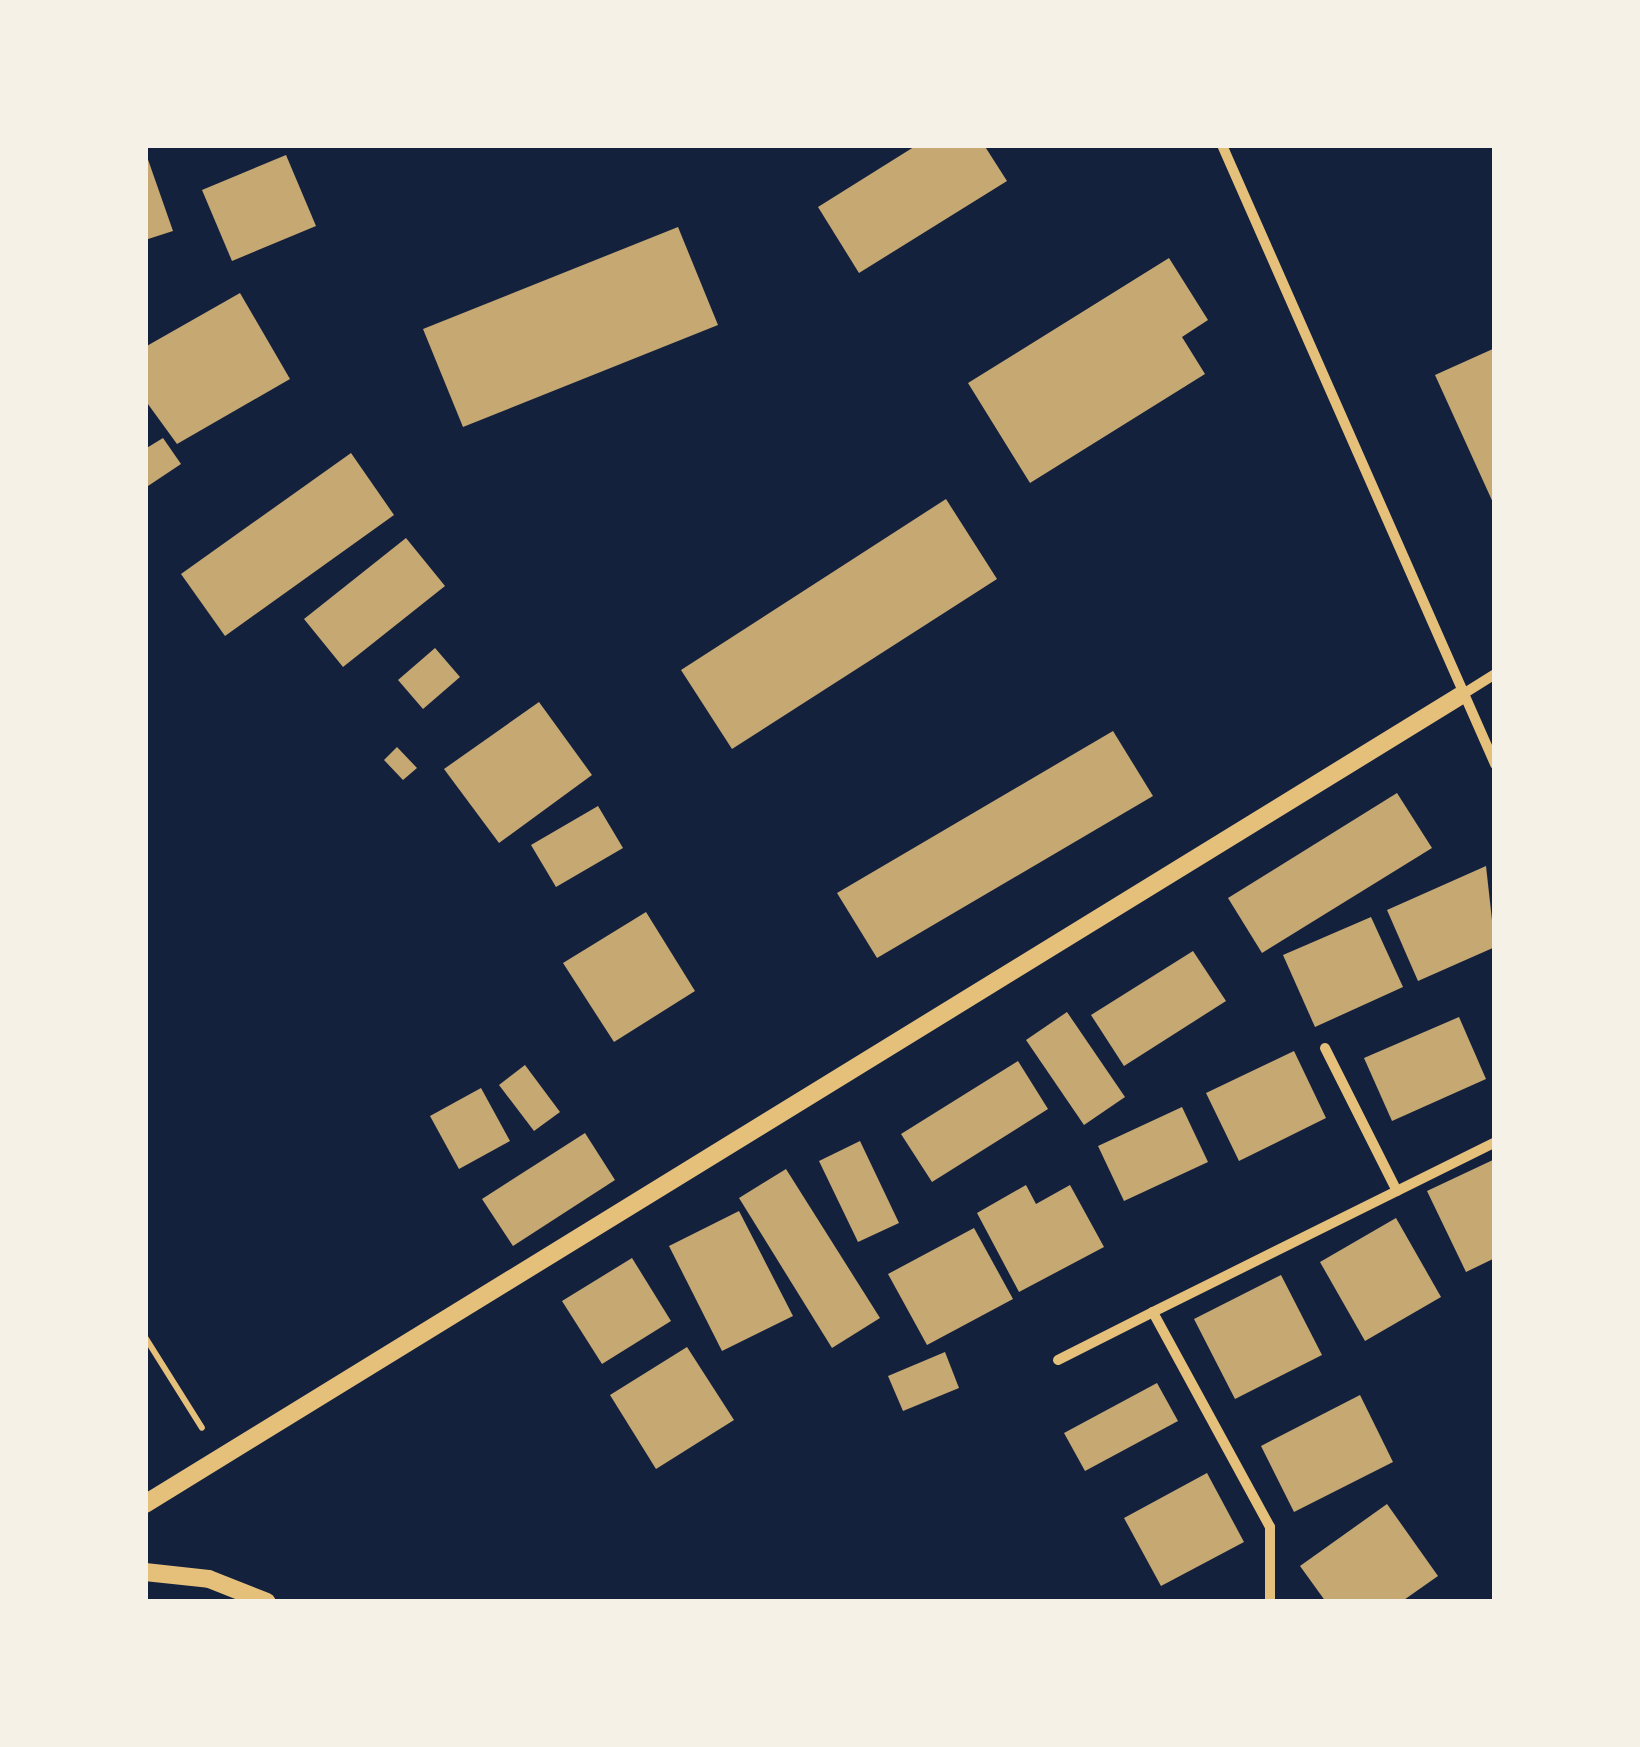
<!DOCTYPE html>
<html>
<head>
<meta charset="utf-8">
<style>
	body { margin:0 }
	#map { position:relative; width:1640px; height:1747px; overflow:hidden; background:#14213d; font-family:Jost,sans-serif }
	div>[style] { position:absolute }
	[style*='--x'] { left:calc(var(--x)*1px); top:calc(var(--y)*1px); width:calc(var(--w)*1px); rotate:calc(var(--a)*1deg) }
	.building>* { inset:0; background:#c6a872 }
	.path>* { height:6px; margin:-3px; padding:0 3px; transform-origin:3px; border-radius:3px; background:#e5c07b }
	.minor>* { height:10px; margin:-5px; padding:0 5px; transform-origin:5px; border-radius:5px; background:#e5c07b }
	.tertiary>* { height:18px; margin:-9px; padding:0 9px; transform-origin:9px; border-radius:9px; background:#e5c07b }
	span { translate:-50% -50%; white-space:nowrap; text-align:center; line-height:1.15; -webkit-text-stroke:8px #f6f1e7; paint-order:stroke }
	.frame { position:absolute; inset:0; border:148px solid #f6f1e7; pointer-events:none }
</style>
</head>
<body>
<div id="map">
	<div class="building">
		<i style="clip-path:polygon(917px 145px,984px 145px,1007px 181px,859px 273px,818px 207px)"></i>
		<i style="clip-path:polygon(145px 151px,173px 231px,145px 240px)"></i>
		<i style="clip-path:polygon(286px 155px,316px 226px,232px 261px,202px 190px)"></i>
		<i style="clip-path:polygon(678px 227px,718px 325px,463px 427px,423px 329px)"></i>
		<i style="clip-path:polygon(1169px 258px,1208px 320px,1182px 337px,1205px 374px,1030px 483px,968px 383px)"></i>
		<i style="clip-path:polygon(240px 293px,290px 379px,177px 444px,145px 400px,145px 347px)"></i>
		<i style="clip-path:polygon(1495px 348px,1495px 507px,1435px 375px)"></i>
		<i style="clip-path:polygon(163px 438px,181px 464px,145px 488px,145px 449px)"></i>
		<i style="clip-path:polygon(351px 453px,394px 515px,225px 636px,181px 574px)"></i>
		<i style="clip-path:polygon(946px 499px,997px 579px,732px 749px,681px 670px)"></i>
		<i style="clip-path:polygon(406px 538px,445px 586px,343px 667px,304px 619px)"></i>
		<i style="clip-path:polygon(435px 648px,460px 677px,423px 709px,398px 680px)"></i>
		<i style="clip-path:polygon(539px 702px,592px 775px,499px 843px,444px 769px)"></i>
		<i style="clip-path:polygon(1113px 731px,1153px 796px,877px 958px,837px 893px)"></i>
		<i style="clip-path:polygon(397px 747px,417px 768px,403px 780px,384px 760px)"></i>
		<i style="clip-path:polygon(1397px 793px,1432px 848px,1262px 953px,1228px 898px)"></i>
		<i style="clip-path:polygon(598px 806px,623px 848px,556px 887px,531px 845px)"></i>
		<i style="clip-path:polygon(1486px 866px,1495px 947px,1418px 981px,1387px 910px)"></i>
		<i style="clip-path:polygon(646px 912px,695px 991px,614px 1042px,563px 963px)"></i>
		<i style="clip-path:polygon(1371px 917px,1403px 987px,1315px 1027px,1283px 955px)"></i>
		<i style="clip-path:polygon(1193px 951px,1226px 1001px,1124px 1066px,1091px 1015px)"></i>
		<i style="clip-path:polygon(1067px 1012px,1125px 1097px,1084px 1125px,1026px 1040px)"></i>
		<i style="clip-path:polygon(1459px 1017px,1486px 1079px,1392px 1121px,1364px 1058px)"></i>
		<i style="clip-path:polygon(1294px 1051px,1326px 1118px,1239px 1161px,1206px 1093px)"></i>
		<i style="clip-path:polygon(1018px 1061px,1048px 1109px,932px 1182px,901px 1134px)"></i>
		<i style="clip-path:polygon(525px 1065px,560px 1112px,534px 1131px,499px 1085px)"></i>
		<i style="clip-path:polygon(481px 1088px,510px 1141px,459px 1169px,430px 1116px)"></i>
		<i style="clip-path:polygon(1182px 1107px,1208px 1162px,1124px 1201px,1098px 1146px)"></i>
		<i style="clip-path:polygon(585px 1133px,615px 1180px,513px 1246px,482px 1199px)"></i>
		<i style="clip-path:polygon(860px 1141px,899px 1223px,858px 1242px,819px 1161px)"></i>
		<i style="clip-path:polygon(1495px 1159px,1495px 1258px,1466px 1272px,1427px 1191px)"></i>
		<i style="clip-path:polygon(786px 1169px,880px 1318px,832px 1348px,739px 1198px)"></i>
		<i style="clip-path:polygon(1026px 1185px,1036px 1204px,1070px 1185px,1104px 1247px,1019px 1292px,977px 1213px)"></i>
		<i style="clip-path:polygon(739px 1211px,793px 1316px,722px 1351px,669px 1246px)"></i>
		<i style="clip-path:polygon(1396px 1218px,1441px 1297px,1365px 1341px,1320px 1262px)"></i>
		<i style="clip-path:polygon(974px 1228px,1013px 1299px,927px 1345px,888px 1274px)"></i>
		<i style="clip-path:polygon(632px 1258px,671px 1321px,602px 1364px,562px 1301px)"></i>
		<i style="clip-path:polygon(1281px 1275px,1322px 1355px,1235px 1399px,1194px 1319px)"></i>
		<i style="clip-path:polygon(687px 1347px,734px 1420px,656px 1469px,610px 1395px)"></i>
		<i style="clip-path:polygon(945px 1352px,959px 1388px,903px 1411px,888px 1376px)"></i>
		<i style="clip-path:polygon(1157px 1383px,1178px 1421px,1085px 1471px,1064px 1433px)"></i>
		<i style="clip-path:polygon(1360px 1395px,1393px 1462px,1294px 1512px,1261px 1446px)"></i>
		<i style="clip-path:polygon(1207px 1473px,1244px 1542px,1161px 1586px,1124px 1518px)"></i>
		<i style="clip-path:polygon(1387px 1504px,1438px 1576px,1401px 1602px,1326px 1602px,1300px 1566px)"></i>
	</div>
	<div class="path">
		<i style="--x:145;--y:1337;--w:107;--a:57.9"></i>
	</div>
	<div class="minor">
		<i style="--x:1222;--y:145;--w:677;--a:66.2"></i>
		<i style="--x:1460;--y:696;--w:41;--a:-32.2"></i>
		<i style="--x:1325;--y:1048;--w:160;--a:63.3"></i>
		<i style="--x:1058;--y:1360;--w:106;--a:-26.8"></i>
		<i style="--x:1270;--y:1602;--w:75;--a:-90"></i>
		<i style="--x:1270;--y:1527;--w:245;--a:-118.6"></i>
		<i style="--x:1153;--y:1312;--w:382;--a:-26.4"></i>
	</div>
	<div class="tertiary">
		<i style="--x:145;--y:1504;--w:1543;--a:-31.57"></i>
		<i style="--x:145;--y:1572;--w:64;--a:6.2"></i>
		<i style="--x:209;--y:1579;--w:62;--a:21.6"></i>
	</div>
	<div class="frame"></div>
</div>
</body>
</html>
